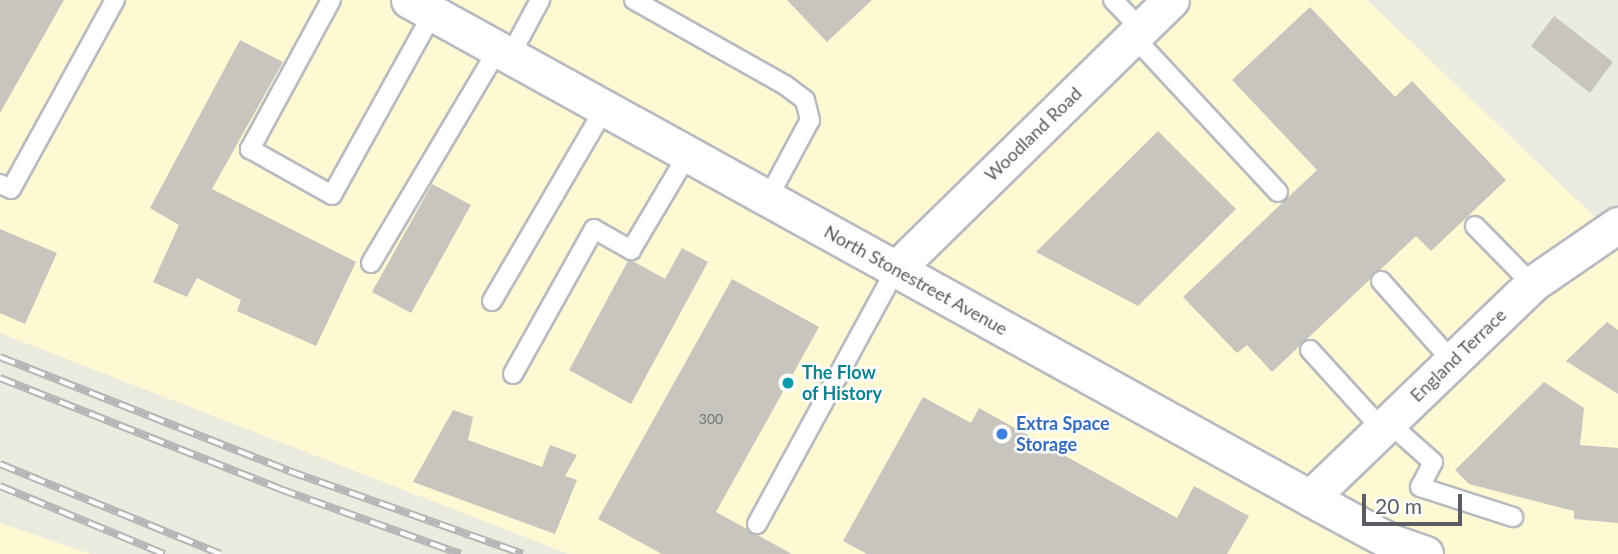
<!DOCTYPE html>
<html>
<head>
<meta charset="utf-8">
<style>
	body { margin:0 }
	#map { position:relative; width:1618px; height:554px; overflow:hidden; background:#ecebe0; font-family:Lato,sans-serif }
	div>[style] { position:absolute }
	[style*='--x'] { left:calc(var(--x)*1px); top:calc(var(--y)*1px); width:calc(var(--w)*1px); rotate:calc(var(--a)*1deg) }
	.commercial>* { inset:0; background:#fef9d3 }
	.building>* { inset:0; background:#c7c5bd }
	.roads { filter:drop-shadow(2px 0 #b8bac0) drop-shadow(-2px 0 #b8bac0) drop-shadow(0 2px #b8bac0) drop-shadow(0 -2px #b8bac0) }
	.lane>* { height:18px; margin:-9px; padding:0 9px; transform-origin:9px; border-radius:9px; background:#fff }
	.street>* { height:35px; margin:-17.5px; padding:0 17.5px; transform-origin:17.5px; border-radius:17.5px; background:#fff }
	.rail>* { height:8px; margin-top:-4px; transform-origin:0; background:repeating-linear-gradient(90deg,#fff 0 16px,#b4b5b5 0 32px); box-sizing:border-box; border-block:2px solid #b4b5b5 }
	.dots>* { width:19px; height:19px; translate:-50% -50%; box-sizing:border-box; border:4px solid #fff; border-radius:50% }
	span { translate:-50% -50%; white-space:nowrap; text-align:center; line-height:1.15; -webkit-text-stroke:5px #fff; paint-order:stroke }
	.number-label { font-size:14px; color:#747679 }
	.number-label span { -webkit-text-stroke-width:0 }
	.street-label { font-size:18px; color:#595c62 }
	.culture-label { font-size:18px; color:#0d838f; font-weight:700 }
	.left { translate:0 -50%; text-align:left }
	.shop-label { font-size:18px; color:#366cbe; font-weight:700 }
	.scale { position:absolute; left:1362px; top:494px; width:100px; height:32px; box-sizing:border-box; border:4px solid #595c62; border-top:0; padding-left:9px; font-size:21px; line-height:24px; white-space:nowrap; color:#595c62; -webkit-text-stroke:5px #fff; paint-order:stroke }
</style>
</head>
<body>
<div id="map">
	<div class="commercial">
		<i style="clip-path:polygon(0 0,1367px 0,1600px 222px,1618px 206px,1618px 554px,569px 554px,0 333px)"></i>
		<i style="clip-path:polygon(0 523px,91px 554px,0 554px)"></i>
	</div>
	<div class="building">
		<i style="clip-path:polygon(0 0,64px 0,0 113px)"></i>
		<i style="clip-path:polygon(787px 0,872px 0,827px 42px)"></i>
		<i style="clip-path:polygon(1310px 7px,1395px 97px,1412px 81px,1506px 180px,1431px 251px,1416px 236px,1272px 372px,1247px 345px,1237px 353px,1183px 297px,1317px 170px,1232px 80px)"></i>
		<i style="clip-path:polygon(1554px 16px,1613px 62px,1590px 93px,1531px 46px)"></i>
		<i style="clip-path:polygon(240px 40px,283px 62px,212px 189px,356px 262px,316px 346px,237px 311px,241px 300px,197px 278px,187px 297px,153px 282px,179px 225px,150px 208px)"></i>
		<i style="clip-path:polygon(1158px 131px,1236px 209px,1138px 306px,1036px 252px)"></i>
		<i style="clip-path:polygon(432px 184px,471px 205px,411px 313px,372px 292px)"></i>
		<i style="clip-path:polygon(0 229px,57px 253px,25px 324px,0 313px)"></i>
		<i style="clip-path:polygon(682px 248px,708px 262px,631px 404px,569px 370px,629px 259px,665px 279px)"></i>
		<i style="clip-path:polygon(732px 279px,819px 327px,716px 512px,792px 554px,662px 554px,598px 519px)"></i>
		<i style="clip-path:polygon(1607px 322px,1618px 330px,1618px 394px,1566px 361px)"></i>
		<i style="clip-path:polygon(1544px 382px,1584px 408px,1580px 445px,1618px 448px,1618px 523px,1574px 519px,1574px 511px,1469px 484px,1455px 470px)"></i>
		<i style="clip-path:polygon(923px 397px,971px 423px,979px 408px,1177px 518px,1194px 486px,1249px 516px,1227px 554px,867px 554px,843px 541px)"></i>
		<i style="clip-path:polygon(453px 410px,473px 417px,468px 440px,542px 467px,550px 445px,577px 455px,565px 476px,577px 480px,555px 534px,413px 482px)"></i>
	</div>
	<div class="roads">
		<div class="lane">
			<i style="--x:331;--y:0;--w:170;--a:118.5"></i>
			<i style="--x:250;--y:149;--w:94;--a:29.3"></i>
			<i style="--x:332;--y:195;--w:208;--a:-61"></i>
			<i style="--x:634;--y:0;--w:173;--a:29.4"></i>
			<i style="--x:785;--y:85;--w:25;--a:37"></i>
			<i style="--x:805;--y:100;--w:21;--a:76"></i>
			<i style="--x:810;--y:120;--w:89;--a:118.3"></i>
			<i style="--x:1113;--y:0;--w:40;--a:46"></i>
			<i style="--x:1133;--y:36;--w:213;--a:47.1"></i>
			<i style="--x:510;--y:56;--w:64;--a:-61.8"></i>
			<i style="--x:0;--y:184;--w:12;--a:24"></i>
			<i style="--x:11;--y:189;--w:216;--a:-61.2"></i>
			<i style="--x:1475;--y:226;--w:81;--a:45.5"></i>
			<i style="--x:371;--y:263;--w:249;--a:-59.3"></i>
			<i style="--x:1381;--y:281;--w:107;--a:48.4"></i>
			<i style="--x:492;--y:301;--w:224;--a:-59.7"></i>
			<i style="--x:1310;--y:350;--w:107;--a:47.7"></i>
			<i style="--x:513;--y:374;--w:166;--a:-60.8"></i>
			<i style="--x:594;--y:229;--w:43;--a:29.6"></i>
			<i style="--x:631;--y:250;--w:112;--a:-59.3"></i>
			<i style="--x:1389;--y:423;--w:59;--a:41.6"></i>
			<i style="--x:1433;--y:462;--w:28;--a:117"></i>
			<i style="--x:1420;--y:487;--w:98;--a:17.9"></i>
			<i style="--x:757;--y:524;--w:290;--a:-61.4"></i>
		</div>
		<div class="street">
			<i style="--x:409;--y:0;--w:1029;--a:28.93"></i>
			<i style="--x:1310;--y:498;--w:92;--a:28.5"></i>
			<i style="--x:1391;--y:542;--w:36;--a:19"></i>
			<i style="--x:896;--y:269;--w:385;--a:-44.4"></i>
			<i style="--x:1310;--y:498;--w:308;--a:-43.9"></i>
			<i style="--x:1532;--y:284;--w:104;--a:-34.5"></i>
		</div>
	</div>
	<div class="rail">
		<i style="--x:0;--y:357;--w:311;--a:21.5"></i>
		<i style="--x:289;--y:471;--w:248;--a:19.5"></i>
		<i style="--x:0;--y:378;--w:301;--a:21.6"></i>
		<i style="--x:280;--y:489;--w:192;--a:19.8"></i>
		<i style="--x:0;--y:464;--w:238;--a:22.2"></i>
		<i style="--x:0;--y:486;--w:178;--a:22.5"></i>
	</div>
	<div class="dots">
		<i style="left:788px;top:383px;background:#0f9aa8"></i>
		<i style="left:1002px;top:434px;background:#3f7fe0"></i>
	</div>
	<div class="number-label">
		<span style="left:711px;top:419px">300</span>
	</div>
	<div class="street-label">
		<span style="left:1033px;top:134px;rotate:-44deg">Woodland Road</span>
		<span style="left:916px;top:280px;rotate:29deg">North Stonestreet Avenue</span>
		<span style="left:1458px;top:355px;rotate:-44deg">England Terrace</span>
	</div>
	<div class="culture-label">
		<span class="left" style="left:802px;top:383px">The Flow<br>of History</span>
	</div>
	<div class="shop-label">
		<span class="left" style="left:1016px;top:434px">Extra Space<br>Storage</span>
	</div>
	<div class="scale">20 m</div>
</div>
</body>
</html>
